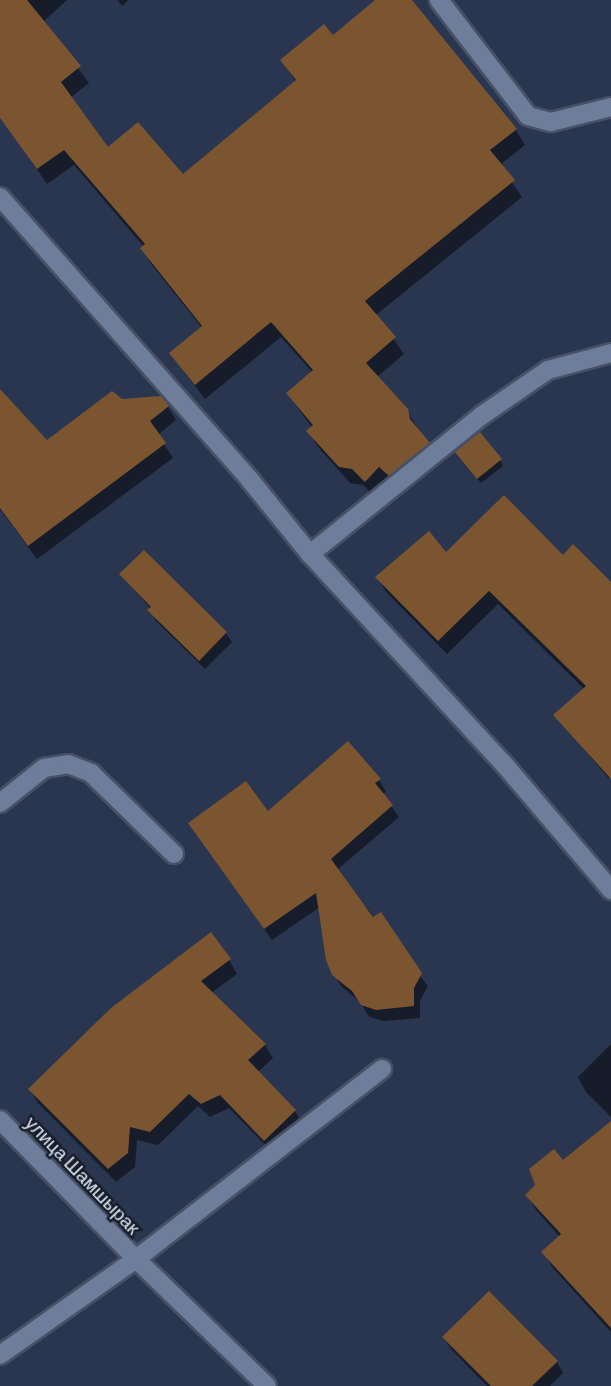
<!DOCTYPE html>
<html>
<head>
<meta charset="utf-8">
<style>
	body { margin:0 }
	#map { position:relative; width:611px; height:1386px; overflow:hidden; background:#2a364f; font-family:Barlow,sans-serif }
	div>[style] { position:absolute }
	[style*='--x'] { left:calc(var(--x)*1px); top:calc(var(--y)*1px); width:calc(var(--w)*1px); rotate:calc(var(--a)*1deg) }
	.shadow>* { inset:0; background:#0007 }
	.building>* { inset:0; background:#7a5530 }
	.roads { filter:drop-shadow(2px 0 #475166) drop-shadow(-2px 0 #475166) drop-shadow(0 2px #475166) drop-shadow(0 -2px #475166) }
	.lane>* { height:18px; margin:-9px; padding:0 9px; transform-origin:9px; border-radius:9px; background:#6e7d9a }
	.street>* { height:18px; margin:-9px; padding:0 9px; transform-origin:9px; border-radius:9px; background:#6e7d9a }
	span { translate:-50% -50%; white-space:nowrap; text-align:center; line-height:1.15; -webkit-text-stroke:5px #181e29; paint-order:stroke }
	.street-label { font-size:19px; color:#dde5f5 }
</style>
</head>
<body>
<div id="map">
	<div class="shadow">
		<i style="clip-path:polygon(0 0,67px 0,43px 22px,89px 83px,70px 98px,108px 150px,182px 176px,296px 82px,282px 61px,333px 37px,377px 0,410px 0,516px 130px,525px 145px,500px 165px,522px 197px,376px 315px,404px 354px,377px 377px,406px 410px,438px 459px,374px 496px,363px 485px,350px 483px,318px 447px,308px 431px,312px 428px,288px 394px,313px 373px,281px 337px,205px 399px,171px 354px,202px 328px,151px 264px,142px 248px,144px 247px,74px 165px,47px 184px,0 116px)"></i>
		<i style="clip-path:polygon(117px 0,129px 0,122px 6px)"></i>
		<i style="clip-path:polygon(0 391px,46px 442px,122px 401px,168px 407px,176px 420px,158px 435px,173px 458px,37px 559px,0 509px)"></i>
		<i style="clip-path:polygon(460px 458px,500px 460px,503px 466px,481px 483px)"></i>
		<i style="clip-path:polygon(446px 554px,563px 557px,611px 584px,609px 779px,556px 716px,584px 689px,498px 604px,447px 654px,386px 592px,378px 578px)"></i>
		<i style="clip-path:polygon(121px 575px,226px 633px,232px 642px,205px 669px,155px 620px,151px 609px)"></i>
		<i style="clip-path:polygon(379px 780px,386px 792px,382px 794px,399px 817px,337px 870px,428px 986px,420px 1001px,420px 1018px,384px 1021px,369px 1017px,361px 1003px,341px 986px,334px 974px,320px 907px,272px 940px,190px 824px,268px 813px)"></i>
		<i style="clip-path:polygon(229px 960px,237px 974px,211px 993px,265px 1045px,273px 1058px,258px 1072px,295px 1111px,303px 1125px,273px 1153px,229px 1108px,210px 1117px,198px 1106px,158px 1145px,137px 1140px,135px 1167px,116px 1182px,38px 1103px,30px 1089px)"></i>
		<i style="clip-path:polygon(611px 1044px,611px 1117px,586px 1092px,578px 1077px)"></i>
		<i style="clip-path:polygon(611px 1123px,611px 1332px,552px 1267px,544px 1252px,560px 1237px,536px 1210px,527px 1195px)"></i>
		<i style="clip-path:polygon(444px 1338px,557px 1362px,563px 1373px,550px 1386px,487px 1386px,451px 1349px)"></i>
	</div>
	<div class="building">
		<i style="clip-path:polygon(0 0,27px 0,81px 66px,61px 82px,108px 147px,138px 122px,183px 174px,296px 80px,280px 60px,324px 24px,333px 35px,375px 0,412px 0,517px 129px,490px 150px,515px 180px,365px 301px,396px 337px,366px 363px,408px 409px,410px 419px,430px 443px,389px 476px,379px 467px,365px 482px,352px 469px,339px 467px,306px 431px,313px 425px,286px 393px,313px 370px,271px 322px,195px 385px,169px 353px,202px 326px,140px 248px,145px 244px,64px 150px,37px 169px,0 118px)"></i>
		<i style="clip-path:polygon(0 389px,47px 440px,112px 391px,122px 399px,161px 396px,169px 406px,150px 421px,166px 443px,28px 546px,0 508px)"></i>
		<i style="clip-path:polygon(480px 432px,502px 459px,477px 479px,455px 452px)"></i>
		<i style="clip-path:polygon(504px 495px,563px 555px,573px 544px,611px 582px,611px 779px,553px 715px,586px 686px,489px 591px,438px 641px,375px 577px,429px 531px,446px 552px)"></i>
		<i style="clip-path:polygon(144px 550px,227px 632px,199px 661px,147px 610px,151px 607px,119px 574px)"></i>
		<i style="clip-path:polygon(348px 741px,381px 779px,375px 783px,393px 805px,331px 859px,373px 917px,381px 912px,422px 973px,414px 988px,414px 1006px,376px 1010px,361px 1005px,352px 991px,332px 975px,326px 960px,316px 893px,264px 929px,188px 823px,246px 781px,268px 811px)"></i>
		<i style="clip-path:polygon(211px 932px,231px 959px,201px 981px,266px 1044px,248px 1060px,296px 1110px,264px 1141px,220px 1095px,201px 1104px,189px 1094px,150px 1132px,130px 1127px,128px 1153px,108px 1169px,28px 1089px,111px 1008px)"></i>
		<i style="clip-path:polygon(611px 1121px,611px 1328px,541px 1252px,561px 1234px,525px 1195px,535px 1185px,529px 1169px,554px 1149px,563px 1160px)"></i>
		<i style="clip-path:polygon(489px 1291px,558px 1361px,532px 1386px,491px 1386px,442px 1337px)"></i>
	</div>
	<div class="roads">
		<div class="lane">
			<i style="--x:310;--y:554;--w:220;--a:-38.9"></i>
			<i style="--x:481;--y:416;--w:81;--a:-34.5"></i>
			<i style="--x:548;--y:370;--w:65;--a:-15.1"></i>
		</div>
		<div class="street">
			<i style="--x:439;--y:0;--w:146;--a:52.5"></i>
			<i style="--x:528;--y:116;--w:24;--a:15"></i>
			<i style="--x:551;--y:122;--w:62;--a:-14"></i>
			<i style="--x:0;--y:197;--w:378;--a:48.5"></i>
			<i style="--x:250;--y:480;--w:95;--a:51"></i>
			<i style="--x:310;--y:554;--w:284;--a:47.3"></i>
			<i style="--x:503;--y:763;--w:167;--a:49.6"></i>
			<i style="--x:0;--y:803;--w:56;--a:-38.5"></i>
			<i style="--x:44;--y:768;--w:24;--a:-9"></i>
			<i style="--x:68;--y:764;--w:25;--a:21"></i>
			<i style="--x:91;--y:773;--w:116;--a:44.3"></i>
			<i style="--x:0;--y:1120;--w:194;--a:45.6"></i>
			<i style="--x:136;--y:1259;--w:182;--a:44.1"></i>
			<i style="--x:0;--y:1355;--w:166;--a:-35.2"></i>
			<i style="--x:136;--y:1259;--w:311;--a:-37.7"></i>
		</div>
	</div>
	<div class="street-label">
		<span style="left:83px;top:1175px;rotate:46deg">улица Шамшырак</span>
	</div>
</div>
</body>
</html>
